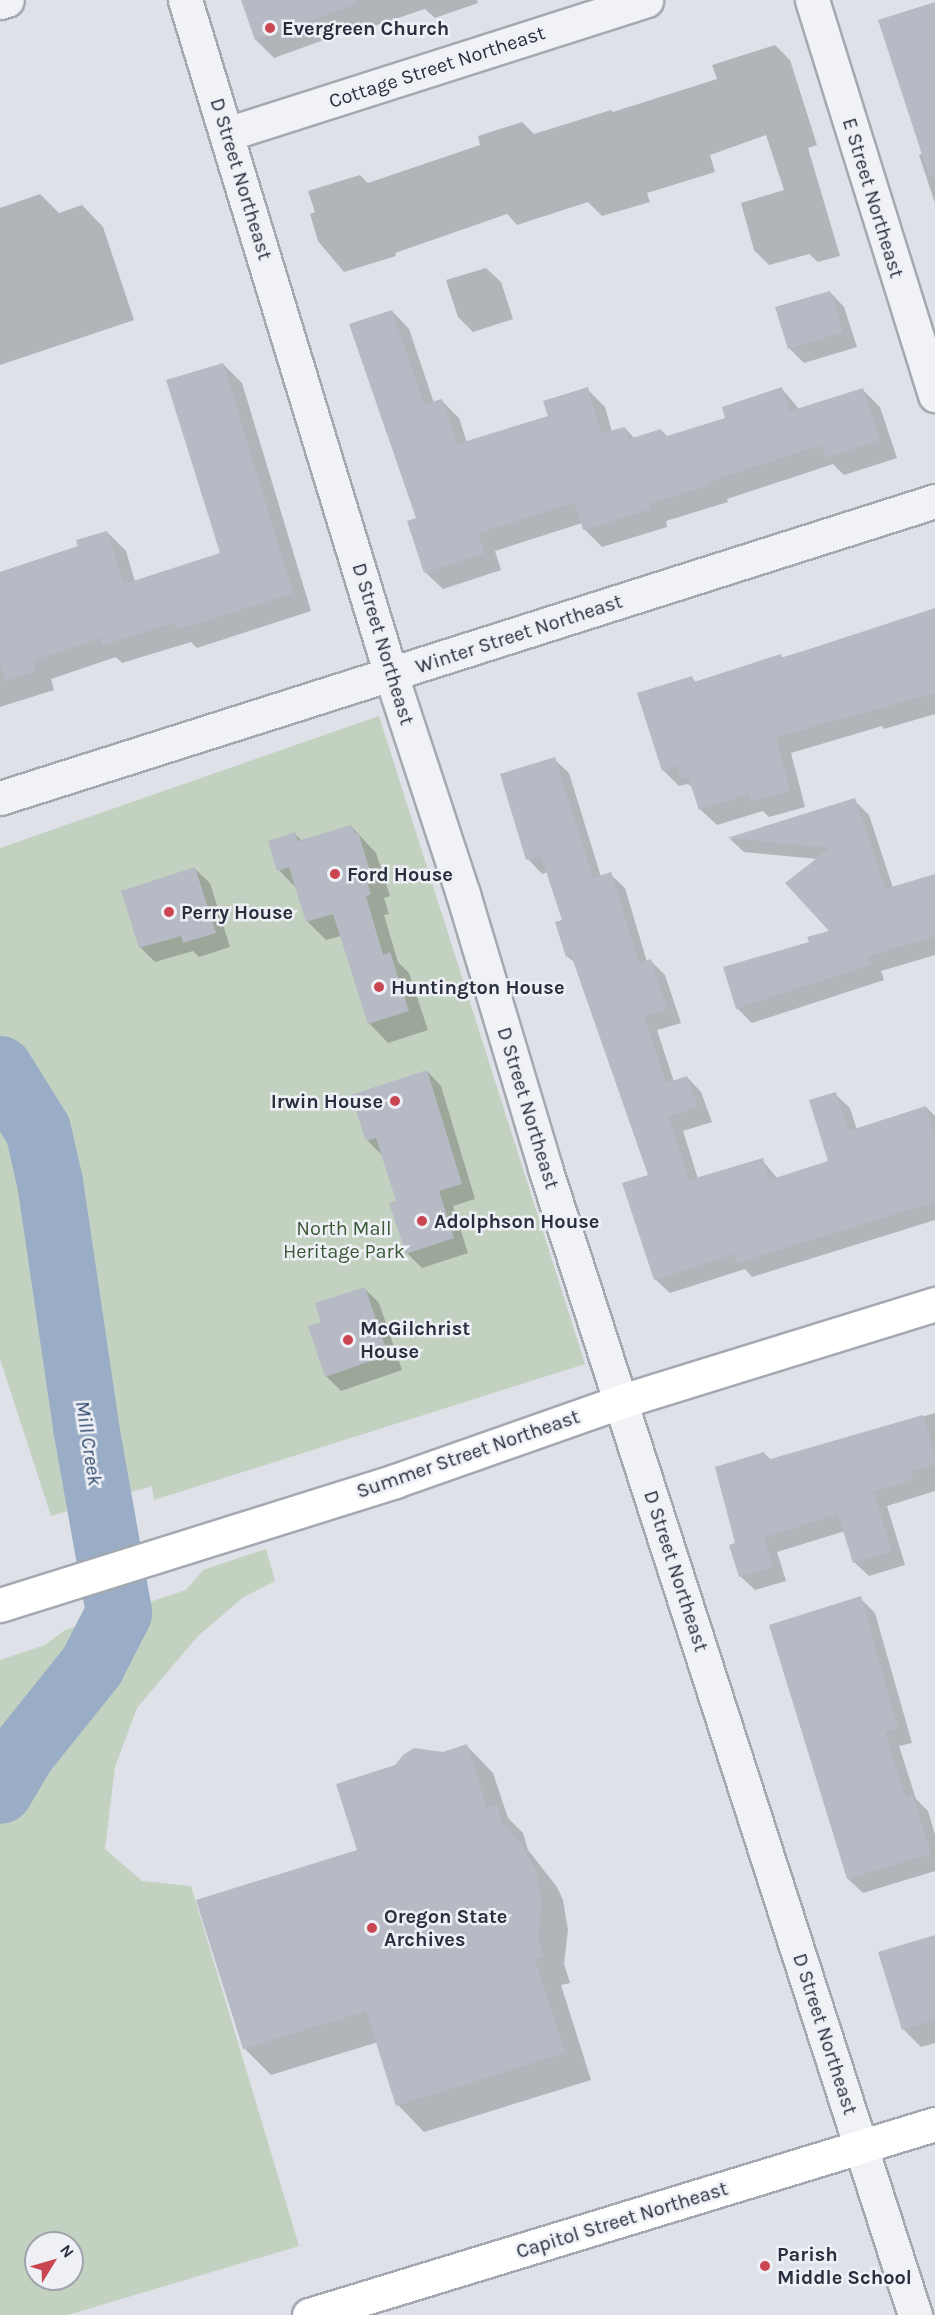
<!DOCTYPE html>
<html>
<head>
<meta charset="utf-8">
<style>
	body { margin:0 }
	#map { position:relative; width:935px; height:2315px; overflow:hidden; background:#dee1e7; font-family:Karla,sans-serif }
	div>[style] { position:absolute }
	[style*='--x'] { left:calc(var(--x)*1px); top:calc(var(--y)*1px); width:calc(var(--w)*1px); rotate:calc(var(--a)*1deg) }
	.green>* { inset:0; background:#c3d1c0 }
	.shadow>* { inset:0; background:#0003 }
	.river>* { height:66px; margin:-33px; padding:0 33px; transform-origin:33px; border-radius:33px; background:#9aadc7 }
	.building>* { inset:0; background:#b6bac4 }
	.roads { filter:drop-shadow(2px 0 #a4a8b1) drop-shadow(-2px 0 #a4a8b1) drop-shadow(0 2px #a4a8b1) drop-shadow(0 -2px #a4a8b1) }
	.minor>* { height:33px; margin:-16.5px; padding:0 16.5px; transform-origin:16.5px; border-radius:16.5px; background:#f1f2f6 }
	.major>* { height:33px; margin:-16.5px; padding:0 16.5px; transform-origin:16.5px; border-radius:16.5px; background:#fff }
	.dots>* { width:16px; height:16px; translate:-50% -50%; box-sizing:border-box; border:3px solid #eef0f5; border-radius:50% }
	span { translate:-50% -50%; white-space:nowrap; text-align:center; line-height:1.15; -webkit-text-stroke:5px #eef0f5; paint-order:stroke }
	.poi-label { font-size:20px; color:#282f3e; font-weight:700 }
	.left { translate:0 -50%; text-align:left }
	.right { translate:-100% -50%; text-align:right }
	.street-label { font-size:20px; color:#282f3e }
	.park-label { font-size:20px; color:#3a5936 }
	.water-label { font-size:21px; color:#334b71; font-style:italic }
	.north { position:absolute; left:24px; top:2231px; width:60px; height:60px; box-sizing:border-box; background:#eef0f5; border:2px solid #9fa3ac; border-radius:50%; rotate:53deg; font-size:16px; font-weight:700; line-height:24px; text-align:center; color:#282f3e }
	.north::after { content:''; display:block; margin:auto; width:21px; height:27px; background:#ca4651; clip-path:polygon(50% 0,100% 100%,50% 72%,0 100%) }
</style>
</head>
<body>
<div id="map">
	<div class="green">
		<i style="clip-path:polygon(379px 716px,585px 1364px,154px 1500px,152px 1486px,51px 1516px,0 1359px,0 848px)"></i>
		<i style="clip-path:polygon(evenodd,266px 1549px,275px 1581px,242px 1598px,197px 1637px,137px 1708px,115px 1767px,105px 1849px,142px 1881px,191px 1886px,299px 2246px,68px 2315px,0 2315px,0 1660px,45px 1645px,65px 1630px,186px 1590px,203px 1570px,266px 1549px,36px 2243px,72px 2243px,72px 2279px,36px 2279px,36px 2243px)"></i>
	</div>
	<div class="shadow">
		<i style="clip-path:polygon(242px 0,477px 0,478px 3px,435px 18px,425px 9px,359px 31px,357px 28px,274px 58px,256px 40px)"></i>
		<i style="clip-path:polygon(935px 8px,935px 203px,919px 155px,923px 153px)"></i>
		<i style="clip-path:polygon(775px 45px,790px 60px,817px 145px,808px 148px,840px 256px,818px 262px,809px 254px,769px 265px,754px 250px,741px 203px,784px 190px,766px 135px,710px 155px,715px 172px,647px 193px,650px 202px,602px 216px,588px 202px,517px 225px,507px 214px,395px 253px,396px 256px,344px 272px,318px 241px,310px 214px,315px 212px,308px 191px,360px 175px,368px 183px,480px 145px,478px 136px,522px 122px,534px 134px,611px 110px,613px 112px,717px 79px,712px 65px)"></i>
		<i style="clip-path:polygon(40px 194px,59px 213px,82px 205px,103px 227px,134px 320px,0 365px,0 208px)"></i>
		<i style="clip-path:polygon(486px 268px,501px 282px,513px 319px,473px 332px,458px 317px,446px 280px)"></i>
		<i style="clip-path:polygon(830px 292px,844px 307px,857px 347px,804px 363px,789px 348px)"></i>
		<i style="clip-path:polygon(392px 311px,409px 329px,434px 403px,441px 400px,459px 418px,467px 443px,549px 417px,587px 389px,605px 407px,612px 432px,625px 428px,635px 439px,661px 430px,668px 437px,727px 419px,782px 389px,800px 410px,863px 390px,880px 407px,897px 458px,844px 475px,833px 464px,727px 499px,728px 502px,666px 521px,667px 527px,602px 547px,584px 529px,582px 523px,495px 551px,501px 570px,443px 589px,425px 572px)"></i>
		<i style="clip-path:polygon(223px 364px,242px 383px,311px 611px,197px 648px,191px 642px,122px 663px,116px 657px,51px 679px,54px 690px,0 707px,0 573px,80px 547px,107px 532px,126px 551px,135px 582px,221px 554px)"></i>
		<i style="clip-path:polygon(935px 612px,935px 714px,884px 729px,882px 726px,791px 753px,805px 807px,769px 817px,763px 811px,717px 825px,700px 809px,694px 789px,688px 784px,679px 786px,663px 770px,692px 678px,697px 683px)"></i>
		<i style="clip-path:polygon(554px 759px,569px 773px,601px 877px,610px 874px,625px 888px,647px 962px,651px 961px,665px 975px,681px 1023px,657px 1030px,674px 1082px,687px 1077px,701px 1092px,712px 1122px,683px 1131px,698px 1179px,762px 1160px,778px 1179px,830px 1162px,835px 1094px,850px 1108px,857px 1130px,926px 1107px,935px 1116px,935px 1220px,752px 1277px,745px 1269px,670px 1293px,655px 1279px,650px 1176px,577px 965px,567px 956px,564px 921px,548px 872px,542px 874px,528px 859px)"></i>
		<i style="clip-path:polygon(854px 800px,869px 815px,893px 888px,935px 875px,935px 955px,881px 971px,884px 980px,752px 1023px,737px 1008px,811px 943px,832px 931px,818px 859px,744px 852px,730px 839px)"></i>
		<i style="clip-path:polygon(351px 826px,376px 853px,390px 896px,384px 898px,389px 914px,384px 915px,398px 962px,409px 973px,428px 1030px,388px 1043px,369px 1023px,341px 936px,326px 940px,307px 921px,297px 889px,279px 870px,295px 834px,302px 841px)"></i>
		<i style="clip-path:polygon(195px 869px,210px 883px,230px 947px,199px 957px,193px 951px,155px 962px,141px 948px,123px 892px)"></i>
		<i style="clip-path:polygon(427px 1071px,441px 1086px,475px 1199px,453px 1206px,468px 1253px,422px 1268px,407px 1253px,398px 1203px,382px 1155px,367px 1140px)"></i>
		<i style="clip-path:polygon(364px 1288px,379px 1303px,402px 1370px,341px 1391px,326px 1376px,323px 1323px)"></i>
		<i style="clip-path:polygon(935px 1413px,935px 1491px,887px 1506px,905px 1565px,869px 1576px,854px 1562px,845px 1531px,777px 1552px,786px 1581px,755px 1590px,740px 1576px,736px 1544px,764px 1453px,771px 1460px)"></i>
		<i style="clip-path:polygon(860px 1598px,875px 1613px,912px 1743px,899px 1746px,916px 1799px,928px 1811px,935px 1835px,935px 1871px,863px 1893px,848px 1879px,771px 1626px)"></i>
		<i style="clip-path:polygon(467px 1746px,493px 1773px,508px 1818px,523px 1833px,528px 1850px,557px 1887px,563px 1900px,568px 1930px,564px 1964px,570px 1983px,561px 1985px,591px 2080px,424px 2132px,398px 2105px,378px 2042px,271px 2075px,244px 2048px,359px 1851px,443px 1753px)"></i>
		<i style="clip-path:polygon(935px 1936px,935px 2043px,921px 2047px,903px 2029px)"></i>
	</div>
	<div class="river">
		<i style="--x:0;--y:1069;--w:72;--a:58.1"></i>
		<i style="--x:38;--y:1130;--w:53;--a:77"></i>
		<i style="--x:50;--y:1182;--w:248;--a:81.6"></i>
		<i style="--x:86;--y:1427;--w:189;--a:79.9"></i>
		<i style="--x:119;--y:1613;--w:59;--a:117"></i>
		<i style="--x:92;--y:1666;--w:110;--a:128.7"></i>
		<i style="--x:23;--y:1752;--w:45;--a:120.5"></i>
	</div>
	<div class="building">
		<i style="clip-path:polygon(241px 0,356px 0,357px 4px,255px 40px)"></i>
		<i style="clip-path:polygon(935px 2px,935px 175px,929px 176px,878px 20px)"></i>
		<i style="clip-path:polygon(830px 291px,843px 332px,788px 349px,775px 307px)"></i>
		<i style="clip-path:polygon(392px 310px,424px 404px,442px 399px,457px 444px,548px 416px,543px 401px,588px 387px,601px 433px,625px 427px,629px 439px,661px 429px,664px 437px,725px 418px,722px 407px,782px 387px,790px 411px,863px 388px,880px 440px,826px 458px,821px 445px,710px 482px,711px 485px,649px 504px,651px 509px,583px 530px,575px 503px,478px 533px,485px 553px,424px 573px,407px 521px,416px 518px,349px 324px)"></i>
		<i style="clip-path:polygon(223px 363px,293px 593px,177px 630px,175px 623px,102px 645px,100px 638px,33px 661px,36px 671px,6px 681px,0 663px,0 572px,78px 546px,76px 540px,107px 531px,124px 584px,220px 553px,166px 380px)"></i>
		<i style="clip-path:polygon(935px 608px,935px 693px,776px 737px,790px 791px,751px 801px,749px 794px,699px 810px,688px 777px,682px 779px,677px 766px,662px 771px,637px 693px,692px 676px,694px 682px,781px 654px,782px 658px)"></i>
		<i style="clip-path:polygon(555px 757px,593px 878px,611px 872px,639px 963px,651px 959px,667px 1009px,644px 1016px,666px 1083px,687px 1076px,698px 1107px,669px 1117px,689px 1180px,763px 1158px,769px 1180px,828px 1161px,809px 1100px,836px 1092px,848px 1131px,926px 1106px,935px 1132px,935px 1202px,737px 1263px,734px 1254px,654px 1280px,622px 1183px,648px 1175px,571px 955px,566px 957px,555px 922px,562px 920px,541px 856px,526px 860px,500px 774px)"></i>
		<i style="clip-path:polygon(855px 798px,885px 889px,935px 874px,935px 936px,867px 957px,870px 965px,736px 1009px,723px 967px,809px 942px,807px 937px,829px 931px,785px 883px,830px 848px,727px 838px)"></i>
		<i style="clip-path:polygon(351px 825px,355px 833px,358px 832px,372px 877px,366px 879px,371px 894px,366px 896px,383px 955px,390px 952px,409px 1011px,368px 1024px,333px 914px,306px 922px,289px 867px,277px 871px,268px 841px,295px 832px,298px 841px)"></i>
		<i style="clip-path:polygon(195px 867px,216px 933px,183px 943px,181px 936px,139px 948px,121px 891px)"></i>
		<i style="clip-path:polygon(427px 1070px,462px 1184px,439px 1191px,454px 1238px,406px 1254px,389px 1203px,396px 1201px,376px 1138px,366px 1141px,351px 1095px)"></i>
		<i style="clip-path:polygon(365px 1287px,388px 1355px,325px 1377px,308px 1326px,321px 1322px,315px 1303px)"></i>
		<i style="clip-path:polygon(923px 1415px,935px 1452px,935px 1464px,911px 1471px,914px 1479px,873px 1492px,892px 1551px,853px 1563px,838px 1514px,764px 1538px,773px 1567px,739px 1577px,729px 1545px,735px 1543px,715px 1467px,764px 1452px,767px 1460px)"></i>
		<i style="clip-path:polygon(861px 1596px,898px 1728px,885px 1732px,906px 1797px,913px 1795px,931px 1854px,847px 1879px,769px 1625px)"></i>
		<i style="clip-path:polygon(467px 1744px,487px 1808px,497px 1805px,502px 1822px,522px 1845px,536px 1872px,542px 1903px,538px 1937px,544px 1956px,535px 1959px,565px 2053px,396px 2106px,366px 2011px,243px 2049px,196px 1900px,357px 1850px,336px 1784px,395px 1765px,403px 1755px,414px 1748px,443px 1752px)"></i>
		<i style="clip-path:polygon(935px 1935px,935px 2020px,902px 2030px,878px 1952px)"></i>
	</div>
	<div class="roads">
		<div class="minor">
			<i style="--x:185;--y:0;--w:706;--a:73.03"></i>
			<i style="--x:391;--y:675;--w:231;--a:71.8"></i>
			<i style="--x:463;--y:894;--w:286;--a:73.3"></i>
			<i style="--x:545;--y:1168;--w:1205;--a:72.12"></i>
			<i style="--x:812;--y:0;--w:414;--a:72.7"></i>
			<i style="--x:0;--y:2;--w:7;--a:-16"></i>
			<i style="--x:227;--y:134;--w:440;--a:-17.7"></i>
			<i style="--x:0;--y:798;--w:981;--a:-17.62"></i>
		</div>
		<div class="major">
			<i style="--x:0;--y:1605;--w:414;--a:-17.4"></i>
			<i style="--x:395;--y:1481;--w:241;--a:-19.4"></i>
			<i style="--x:622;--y:1401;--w:328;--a:-17.2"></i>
			<i style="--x:309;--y:2315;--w:654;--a:-16.97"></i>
		</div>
	</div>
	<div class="dots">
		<i style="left:270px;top:28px;background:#ca4651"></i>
		<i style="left:335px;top:874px;background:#ca4651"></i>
		<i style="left:169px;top:912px;background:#ca4651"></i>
		<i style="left:379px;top:987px;background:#ca4651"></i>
		<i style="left:395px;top:1101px;background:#ca4651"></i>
		<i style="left:422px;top:1221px;background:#ca4651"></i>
		<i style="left:348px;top:1340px;background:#ca4651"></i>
		<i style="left:372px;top:1928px;background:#ca4651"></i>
		<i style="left:765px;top:2266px;background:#ca4651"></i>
	</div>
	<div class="poi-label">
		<span class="left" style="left:282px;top:28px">Evergreen Church</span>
		<span class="left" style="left:347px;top:874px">Ford House</span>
		<span class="left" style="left:181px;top:912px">Perry House</span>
		<span class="left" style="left:391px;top:987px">Huntington House</span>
		<span class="right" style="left:383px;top:1101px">Irwin House</span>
		<span class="left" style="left:434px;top:1221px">Adolphson House</span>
		<span class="left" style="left:360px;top:1340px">McGilchrist<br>House</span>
		<span class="left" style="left:384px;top:1928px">Oregon State<br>Archives</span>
		<span class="left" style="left:777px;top:2266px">Parish<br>Middle School</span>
	</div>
	<div class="street-label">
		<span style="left:437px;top:67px;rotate:-18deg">Cottage Street Northeast</span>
		<span style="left:241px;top:179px;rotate:73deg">D Street Northeast</span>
		<span style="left:873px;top:198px;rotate:73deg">E Street Northeast</span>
		<span style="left:519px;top:634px;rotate:-18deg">Winter Street Northeast</span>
		<span style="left:383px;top:644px;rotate:73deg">D Street Northeast</span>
		<span style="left:528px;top:1108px;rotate:73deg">D Street Northeast</span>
		<span style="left:468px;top:1454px;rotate:-19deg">Summer Street Northeast</span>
		<span style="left:676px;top:1571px;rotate:72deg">D Street Northeast</span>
		<span style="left:825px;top:2034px;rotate:72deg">D Street Northeast</span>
		<span style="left:622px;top:2220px;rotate:-17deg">Capitol Street Northeast</span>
	</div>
	<div class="park-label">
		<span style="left:344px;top:1240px">North Mall<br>Heritage Park</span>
	</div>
	<div class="water-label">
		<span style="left:89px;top:1443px;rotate:81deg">Mill Creek</span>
	</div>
	<div class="north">N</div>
</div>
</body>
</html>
